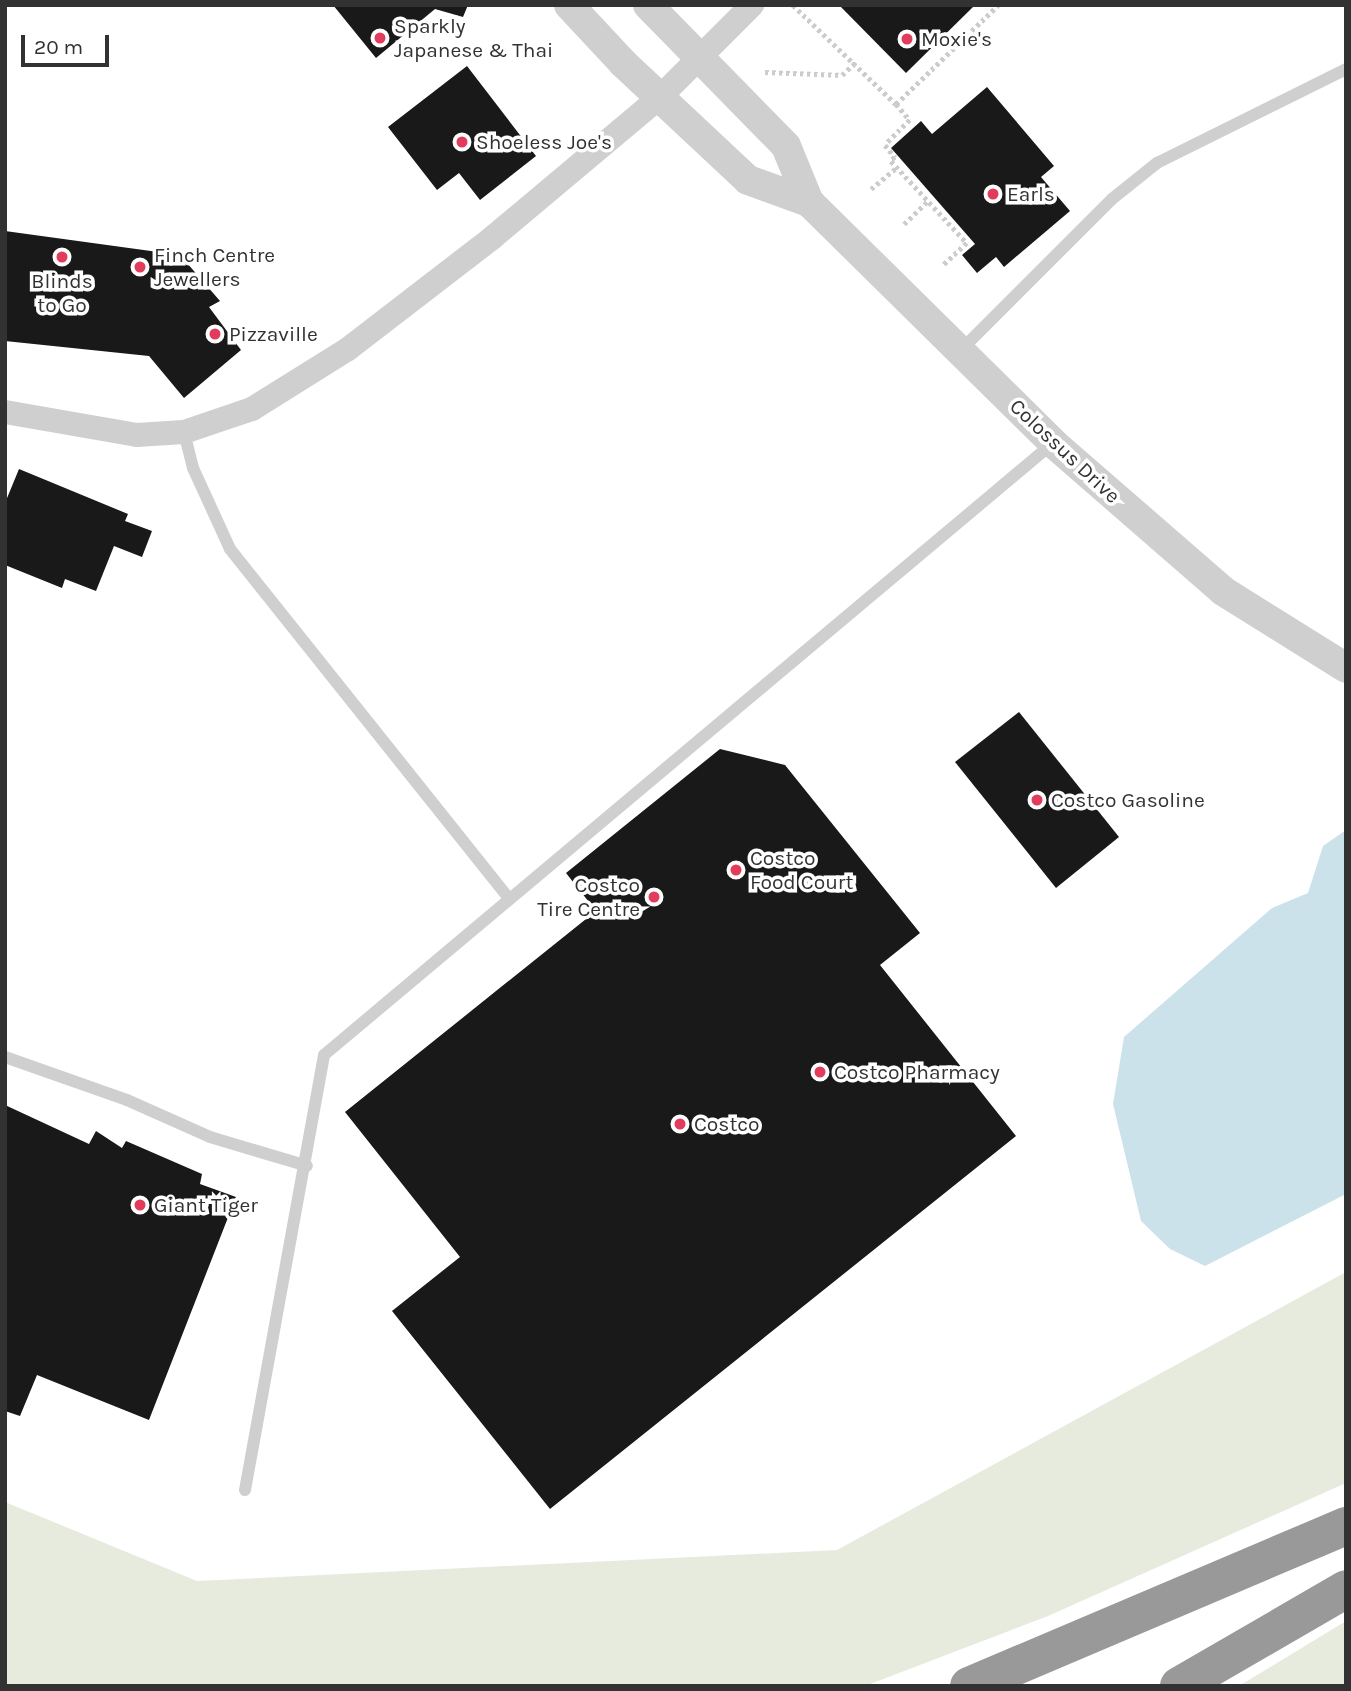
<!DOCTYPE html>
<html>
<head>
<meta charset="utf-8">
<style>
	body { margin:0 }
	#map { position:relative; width:1351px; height:1691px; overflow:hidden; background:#fff; font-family:Karla,sans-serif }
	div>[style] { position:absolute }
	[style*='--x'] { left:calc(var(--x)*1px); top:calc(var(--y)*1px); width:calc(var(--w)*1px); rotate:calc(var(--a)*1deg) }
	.green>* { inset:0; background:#e6ebde }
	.water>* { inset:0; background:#cbe2ea }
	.building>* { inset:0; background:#191919 }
	.path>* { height:4.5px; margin-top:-2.25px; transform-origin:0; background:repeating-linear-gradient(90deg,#ccc 0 3.5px,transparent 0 7px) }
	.service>* { height:12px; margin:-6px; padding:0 6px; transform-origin:6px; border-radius:6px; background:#cfcfcf }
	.minor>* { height:24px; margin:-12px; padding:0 12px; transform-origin:12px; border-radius:12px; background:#cfcfcf }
	.tertiary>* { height:30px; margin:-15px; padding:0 15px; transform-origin:15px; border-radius:15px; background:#cfcfcf }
	.motorway>* { height:38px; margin:-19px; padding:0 19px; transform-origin:19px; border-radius:19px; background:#999 }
	.dots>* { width:19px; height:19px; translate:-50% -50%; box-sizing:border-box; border:4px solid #fff; border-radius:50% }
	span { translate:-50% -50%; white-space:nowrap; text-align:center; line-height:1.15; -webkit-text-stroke:7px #fff; paint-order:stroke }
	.poi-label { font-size:21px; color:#323232 }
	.left { translate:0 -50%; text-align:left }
	.right { translate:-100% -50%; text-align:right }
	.street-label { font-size:21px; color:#323232 }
	.frame { position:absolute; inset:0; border:7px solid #323232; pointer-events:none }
	.scale { position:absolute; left:21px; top:35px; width:88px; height:32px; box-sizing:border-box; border:4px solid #323232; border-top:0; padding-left:9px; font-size:21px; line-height:24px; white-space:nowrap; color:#323232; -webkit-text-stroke:5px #fff; paint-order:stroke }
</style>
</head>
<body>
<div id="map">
	<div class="green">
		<i style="clip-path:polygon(1346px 1272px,1346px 1483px,1048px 1616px,865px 1686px,5px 1686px,5px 1502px,197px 1581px,837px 1550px)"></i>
		<i style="clip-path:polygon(1346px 1621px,1346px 1686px,1239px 1686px)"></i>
	</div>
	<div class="water">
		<i style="clip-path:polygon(1346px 830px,1346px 1194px,1205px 1266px,1170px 1249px,1141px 1221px,1113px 1104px,1124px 1037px,1272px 908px,1308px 893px,1323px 846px)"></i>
	</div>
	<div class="building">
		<i style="clip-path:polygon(333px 5px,468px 5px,463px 17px,435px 9px,376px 58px)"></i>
		<i style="clip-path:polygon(839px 5px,975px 5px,906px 73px)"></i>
		<i style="clip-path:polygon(467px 66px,536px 156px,480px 200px,459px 173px,437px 190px,388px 127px)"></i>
		<i style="clip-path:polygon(987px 87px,1054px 166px,1041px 177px,1070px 211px,1004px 267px,996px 257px,977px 273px,962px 255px,975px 244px,891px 148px,921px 121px,932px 134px)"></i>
		<i style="clip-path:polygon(5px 231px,180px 255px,220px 301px,209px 307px,241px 350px,184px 398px,149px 356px,5px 341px)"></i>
		<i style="clip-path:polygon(19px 469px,128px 514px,125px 521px,152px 531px,142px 557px,114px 546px,96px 591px,65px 579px,62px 588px,5px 565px,5px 503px)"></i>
		<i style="clip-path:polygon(1019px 712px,1119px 837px,1056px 888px,955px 762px)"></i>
		<i style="clip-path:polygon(720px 749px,785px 765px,920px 933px,880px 965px,1016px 1136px,550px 1509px,392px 1311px,460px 1257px,345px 1112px,596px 911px,566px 873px)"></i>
		<i style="clip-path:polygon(5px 1105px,89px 1144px,96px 1131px,122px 1148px,126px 1141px,202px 1174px,200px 1184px,236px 1197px,149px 1420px,37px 1375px,20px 1416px,5px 1411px)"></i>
	</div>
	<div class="path">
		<i style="--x:793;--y:5;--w:143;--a:43.9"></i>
		<i style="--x:896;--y:104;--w:142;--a:-44.1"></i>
		<i style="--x:765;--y:72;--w:77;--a:2.2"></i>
		<i style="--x:842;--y:75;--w:19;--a:-43"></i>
		<i style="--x:896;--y:104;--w:21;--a:49"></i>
		<i style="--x:910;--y:120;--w:35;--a:135"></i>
		<i style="--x:885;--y:145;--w:16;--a:50"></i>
		<i style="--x:895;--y:157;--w:6;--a:135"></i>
		<i style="--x:891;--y:161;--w:112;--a:47.2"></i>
		<i style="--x:967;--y:243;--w:33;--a:137"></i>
		<i style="--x:871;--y:189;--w:34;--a:-40"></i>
		<i style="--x:904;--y:224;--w:33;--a:-44"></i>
	</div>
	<div class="service">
		<i style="--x:960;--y:351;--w:215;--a:-45"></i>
		<i style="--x:1112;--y:199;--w:58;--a:-38.7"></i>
		<i style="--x:1157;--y:163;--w:211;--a:-26.4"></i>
		<i style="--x:184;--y:432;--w:37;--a:76"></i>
		<i style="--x:193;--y:468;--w:89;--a:65.4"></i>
		<i style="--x:230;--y:549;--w:448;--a:51.4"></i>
		<i style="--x:5;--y:1057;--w:129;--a:19.4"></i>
		<i style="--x:127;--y:1100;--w:91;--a:24"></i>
		<i style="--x:210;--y:1137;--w:101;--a:16.6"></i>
		<i style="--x:245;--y:1490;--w:442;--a:-79.7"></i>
		<i style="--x:324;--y:1055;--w:952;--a:-40.01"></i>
	</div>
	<div class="minor">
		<i style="--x:5;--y:412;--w:134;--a:9.9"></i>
		<i style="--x:137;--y:435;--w:47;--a:-3.7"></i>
		<i style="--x:184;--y:432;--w:72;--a:-18.7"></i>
		<i style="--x:252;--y:409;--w:113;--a:-32"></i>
		<i style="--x:348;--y:349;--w:182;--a:-37.6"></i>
		<i style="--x:492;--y:238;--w:218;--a:-40"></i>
		<i style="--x:659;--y:98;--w:132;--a:-45"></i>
	</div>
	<div class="tertiary">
		<i style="--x:569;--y:5;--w:79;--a:47"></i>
		<i style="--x:623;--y:63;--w:171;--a:43.1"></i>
		<i style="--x:748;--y:180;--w:65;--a:19.8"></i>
		<i style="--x:648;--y:5;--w:197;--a:45.6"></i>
		<i style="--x:786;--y:146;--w:61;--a:67.7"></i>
		<i style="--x:809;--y:202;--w:343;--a:44.6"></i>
		<i style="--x:1053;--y:443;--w:225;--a:41"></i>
		<i style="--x:1223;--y:591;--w:145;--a:32"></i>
	</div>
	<div class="motorway">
		<i style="--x:969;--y:1686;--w:410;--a:-23"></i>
		<i style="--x:1179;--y:1686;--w:193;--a:-30.1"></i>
	</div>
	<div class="dots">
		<i style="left:380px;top:38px;background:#e13c5c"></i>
		<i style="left:907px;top:39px;background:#e13c5c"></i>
		<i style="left:462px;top:142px;background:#e13c5c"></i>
		<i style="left:993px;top:194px;background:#e13c5c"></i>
		<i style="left:62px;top:257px;background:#e13c5c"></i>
		<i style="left:140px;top:267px;background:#e13c5c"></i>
		<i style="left:215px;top:334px;background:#e13c5c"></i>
		<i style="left:1037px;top:800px;background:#e13c5c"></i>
		<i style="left:736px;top:870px;background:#e13c5c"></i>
		<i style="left:654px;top:897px;background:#e13c5c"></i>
		<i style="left:820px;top:1072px;background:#e13c5c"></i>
		<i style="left:680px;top:1124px;background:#e13c5c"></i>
		<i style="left:140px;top:1205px;background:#e13c5c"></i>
	</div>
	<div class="poi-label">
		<span class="left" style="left:394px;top:38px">Sparkly<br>Japanese &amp; Thai</span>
		<span class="left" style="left:921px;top:39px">Moxie's</span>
		<span class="left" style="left:476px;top:142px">Shoeless Joe's</span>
		<span class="left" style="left:1007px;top:194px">Earls</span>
		<span class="left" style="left:154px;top:267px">Finch Centre<br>Jewellers</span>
		<span style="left:62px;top:293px">Blinds<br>to Go</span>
		<span class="left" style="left:229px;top:334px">Pizzaville</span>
		<span class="left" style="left:1051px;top:800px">Costco Gasoline</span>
		<span class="left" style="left:750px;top:870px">Costco<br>Food Court</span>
		<span class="right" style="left:640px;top:897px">Costco<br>Tire Centre</span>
		<span class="left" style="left:834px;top:1072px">Costco Pharmacy</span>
		<span class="left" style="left:694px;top:1124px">Costco</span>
		<span class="left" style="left:154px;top:1205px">Giant Tiger</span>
	</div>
	<div class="street-label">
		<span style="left:1065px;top:451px;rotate:43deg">Colossus Drive</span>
	</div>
	<div class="frame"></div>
	<div class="scale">20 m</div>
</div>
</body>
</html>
